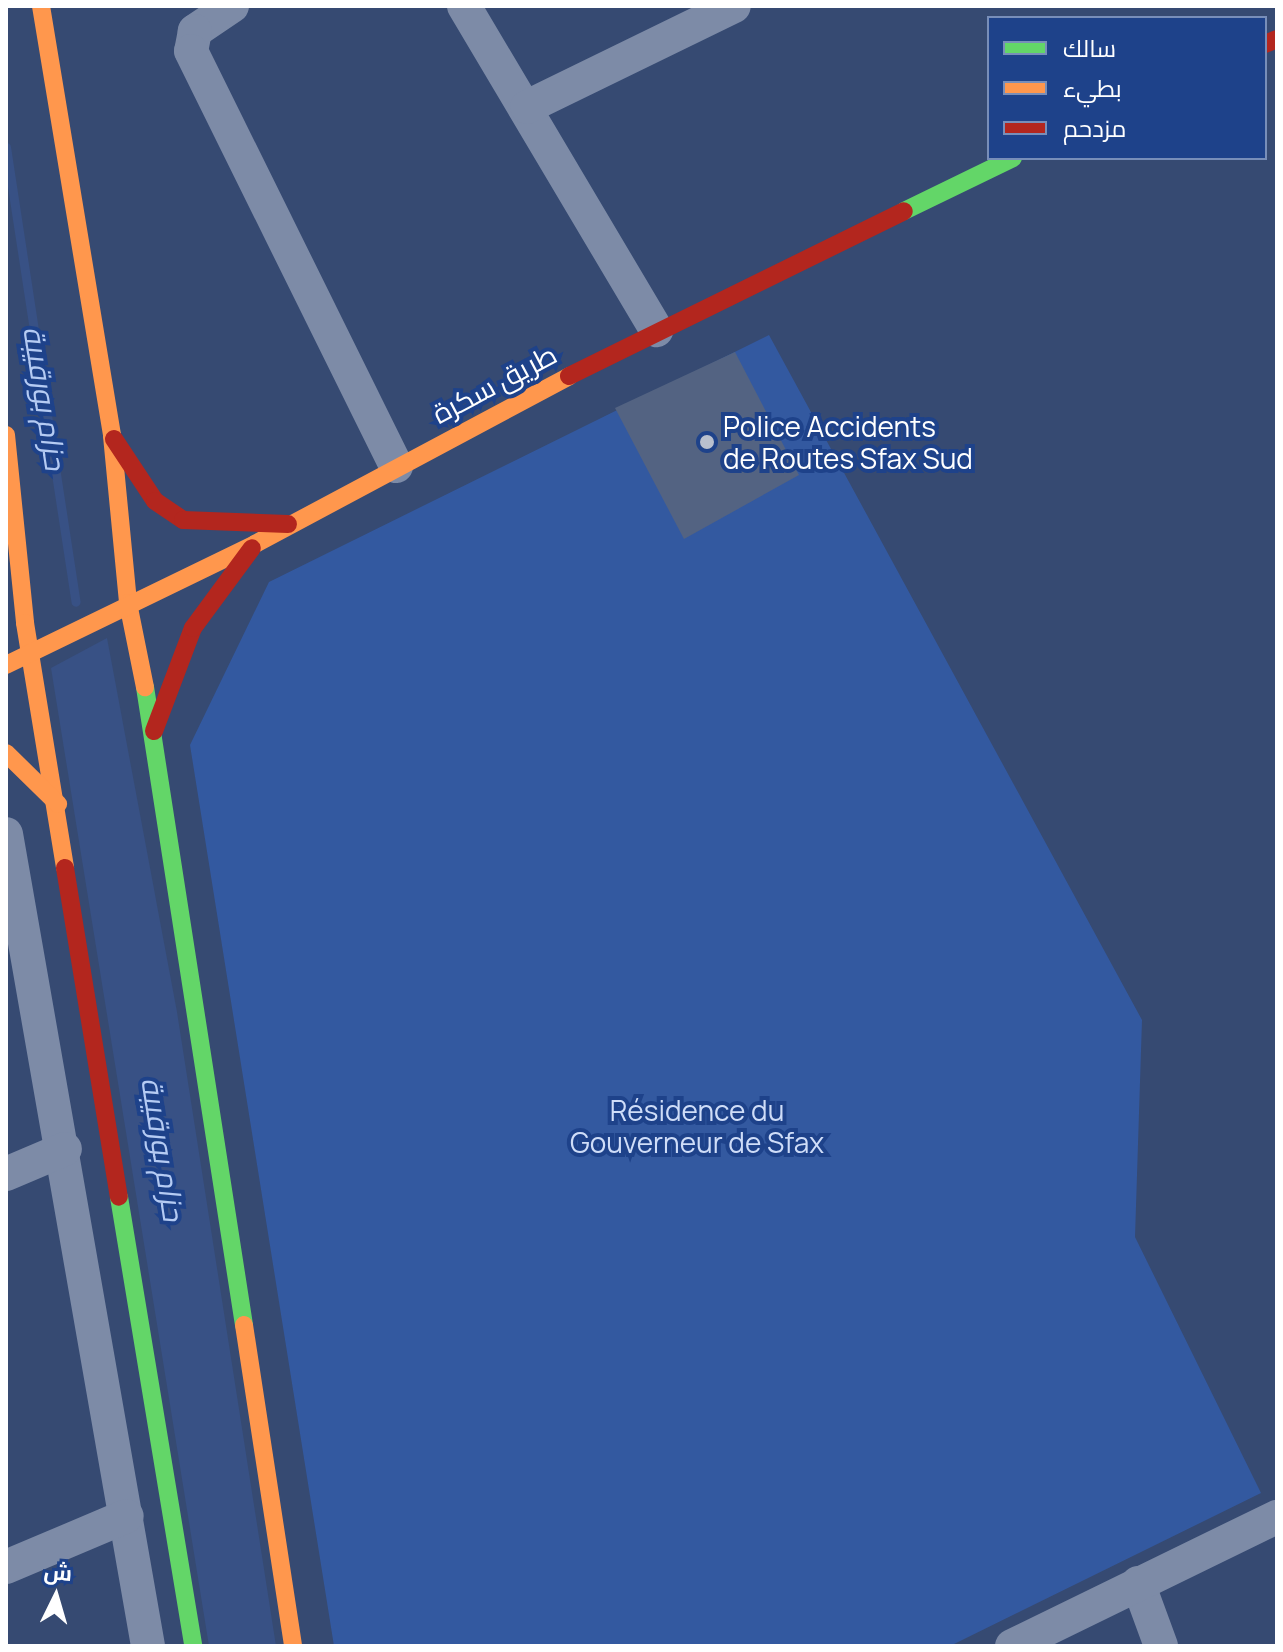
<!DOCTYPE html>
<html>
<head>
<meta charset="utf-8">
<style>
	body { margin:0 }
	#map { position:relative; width:1283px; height:1652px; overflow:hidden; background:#364a72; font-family:Manrope,Cairo,sans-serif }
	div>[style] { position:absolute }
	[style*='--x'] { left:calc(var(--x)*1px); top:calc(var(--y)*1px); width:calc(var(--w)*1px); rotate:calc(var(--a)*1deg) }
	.green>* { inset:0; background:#3359a0 }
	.water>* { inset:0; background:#385185 }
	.stream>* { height:9px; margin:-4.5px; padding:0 4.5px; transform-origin:4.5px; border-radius:4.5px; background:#385185 }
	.building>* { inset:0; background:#536382 }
	.street>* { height:34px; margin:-17px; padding:0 17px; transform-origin:17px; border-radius:17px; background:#7d8ba7 }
	.fast>* { height:18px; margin:-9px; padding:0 9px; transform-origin:9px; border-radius:9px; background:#63d668 }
	.slow>* { height:18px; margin:-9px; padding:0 9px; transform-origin:9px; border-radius:9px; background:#ff974d }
	.jam>* { height:18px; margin:-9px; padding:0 9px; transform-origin:9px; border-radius:9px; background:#b3261e }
	.dots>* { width:22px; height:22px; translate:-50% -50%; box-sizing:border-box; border:4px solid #1e428a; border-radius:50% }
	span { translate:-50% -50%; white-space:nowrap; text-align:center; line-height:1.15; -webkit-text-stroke:8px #1e428a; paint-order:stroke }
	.street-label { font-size:28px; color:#fff }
	.poi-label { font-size:28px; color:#fff }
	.left { translate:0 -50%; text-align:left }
	.park-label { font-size:28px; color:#cfddf8 }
	.water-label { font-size:30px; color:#b5cbf3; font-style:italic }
	.frame { position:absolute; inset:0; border:8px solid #fff; pointer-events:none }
	.legend { position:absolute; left:987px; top:16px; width:280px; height:144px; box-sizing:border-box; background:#1e428a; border:2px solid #788eb9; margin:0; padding:10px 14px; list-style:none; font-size:24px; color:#fff }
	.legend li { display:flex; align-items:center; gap:16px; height:40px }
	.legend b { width:40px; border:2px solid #788eb9 }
	.north { position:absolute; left:16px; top:1556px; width:80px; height:80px; -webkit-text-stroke:6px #1e428a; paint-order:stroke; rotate:5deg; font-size:22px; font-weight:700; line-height:32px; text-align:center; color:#fff }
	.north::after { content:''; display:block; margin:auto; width:28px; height:36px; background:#fff; clip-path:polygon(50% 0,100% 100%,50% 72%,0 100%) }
</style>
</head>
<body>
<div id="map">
	<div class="green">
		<i style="clip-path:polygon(769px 335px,1142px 1020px,1135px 1237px,1261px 1493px,950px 1646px,334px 1646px,190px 745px,269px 582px)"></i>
	</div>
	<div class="water">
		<i style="clip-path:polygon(107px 638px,177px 1012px,276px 1646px,209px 1646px,51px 668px)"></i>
	</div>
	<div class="stream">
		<i style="--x:6;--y:147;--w:460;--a:81.3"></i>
	</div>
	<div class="building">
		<i style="clip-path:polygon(735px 352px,799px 475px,684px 539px,615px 408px)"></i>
	</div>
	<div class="street">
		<i style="--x:232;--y:6;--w:45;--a:146"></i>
		<i style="--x:195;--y:31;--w:20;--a:101"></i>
		<i style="--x:191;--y:51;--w:463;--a:63.7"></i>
		<i style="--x:464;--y:6;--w:377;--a:59.3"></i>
		<i style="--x:527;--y:107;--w:230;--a:-26"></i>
		<i style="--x:6;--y:834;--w:824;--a:80.08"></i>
		<i style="--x:6;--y:1174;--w:64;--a:-23"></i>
		<i style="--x:6;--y:1567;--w:131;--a:-22.9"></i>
		<i style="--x:1138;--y:1583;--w:67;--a:69.9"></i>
		<i style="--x:1012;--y:1646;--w:295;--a:-26"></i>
	</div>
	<div class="fast">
		<i style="--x:904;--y:211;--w:121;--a:-25.9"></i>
		<i style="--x:145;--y:687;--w:646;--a:81.18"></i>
		<i style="--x:119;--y:1197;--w:455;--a:80.6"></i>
	</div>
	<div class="slow">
		<i style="--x:41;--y:6;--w:436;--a:80.6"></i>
		<i style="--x:112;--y:436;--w:168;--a:84.5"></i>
		<i style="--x:128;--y:603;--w:86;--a:78.6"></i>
		<i style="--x:6;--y:435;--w:189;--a:84.2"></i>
		<i style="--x:25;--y:623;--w:248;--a:80.7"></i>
		<i style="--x:6;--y:665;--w:277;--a:-25.9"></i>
		<i style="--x:255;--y:544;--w:356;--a:-28.1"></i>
		<i style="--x:6;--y:753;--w:73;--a:44.4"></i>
		<i style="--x:244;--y:1325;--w:325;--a:81.3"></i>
	</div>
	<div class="jam">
		<i style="--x:1265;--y:44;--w:13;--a:-23"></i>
		<i style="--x:569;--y:376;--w:373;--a:-26.2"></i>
		<i style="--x:114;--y:439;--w:74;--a:56.5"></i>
		<i style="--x:155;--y:501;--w:34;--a:34"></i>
		<i style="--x:183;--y:520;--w:105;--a:2.2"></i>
		<i style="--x:154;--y:731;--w:110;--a:-69.3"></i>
		<i style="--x:193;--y:628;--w:99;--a:-53.6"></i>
		<i style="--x:65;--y:868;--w:333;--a:80.7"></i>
	</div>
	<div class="dots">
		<i style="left:707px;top:442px;background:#b9c0ce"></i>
	</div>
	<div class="street-label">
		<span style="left:494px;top:383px;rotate:-28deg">طريق سكرة</span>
	</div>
	<div class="poi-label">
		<span class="left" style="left:723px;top:442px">Police Accidents<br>de Routes Sfax Sud</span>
	</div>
	<div class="park-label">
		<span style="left:697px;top:1126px">Résidence du<br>Gouverneur de Sfax</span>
	</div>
	<div class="water-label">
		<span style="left:45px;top:398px;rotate:81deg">حزام بورقيبة</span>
		<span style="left:163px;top:1149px;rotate:81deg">حزام بورقيبة</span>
	</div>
	<div class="frame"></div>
	<ul class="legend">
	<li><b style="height:10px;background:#63d668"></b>سالك</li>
	<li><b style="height:10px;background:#ff974d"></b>بطيء</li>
	<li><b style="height:10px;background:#b3261e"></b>مزدحم</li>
	</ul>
	<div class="north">ش</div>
</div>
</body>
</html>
